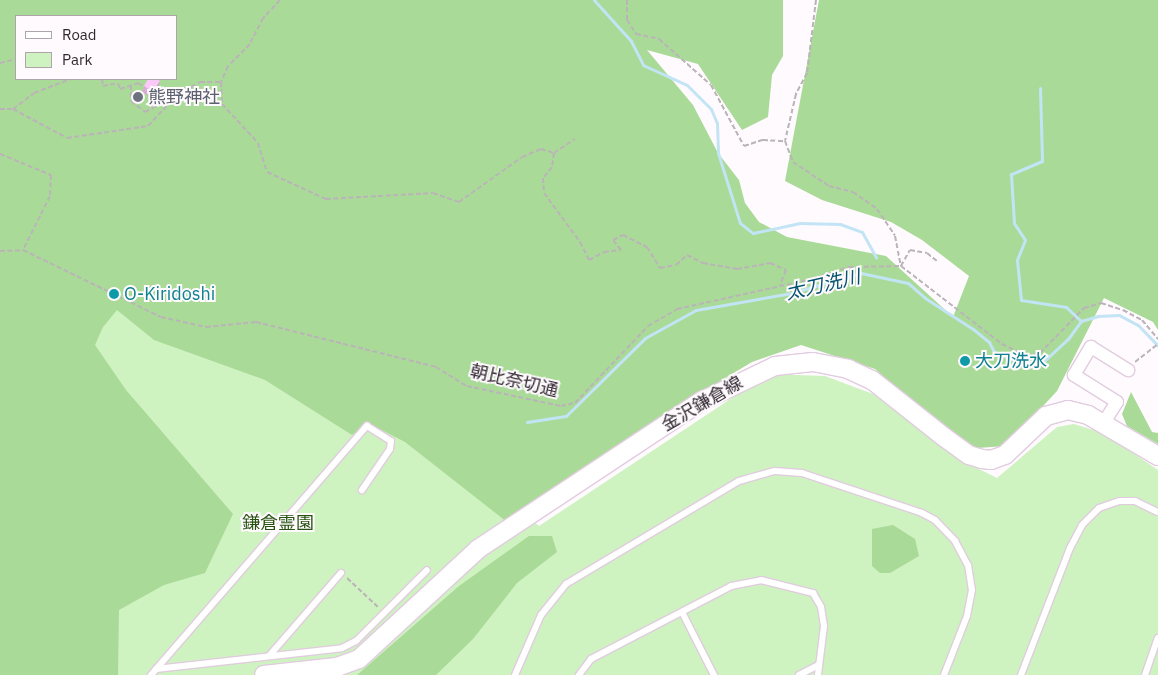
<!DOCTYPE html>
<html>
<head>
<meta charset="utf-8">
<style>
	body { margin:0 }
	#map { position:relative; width:1158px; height:675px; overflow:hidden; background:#fefafe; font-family:"IBM Plex Sans","Noto Sans JP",sans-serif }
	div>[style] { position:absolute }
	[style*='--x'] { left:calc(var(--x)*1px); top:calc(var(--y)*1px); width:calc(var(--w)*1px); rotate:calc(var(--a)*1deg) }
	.green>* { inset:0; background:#cef2c0 }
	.forest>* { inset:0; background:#aada97 }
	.stream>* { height:3px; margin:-1.5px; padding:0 1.5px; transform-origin:1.5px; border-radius:1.5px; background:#c3e4f5 }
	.path>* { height:2px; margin-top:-1px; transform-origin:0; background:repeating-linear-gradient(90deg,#bab4b9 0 5px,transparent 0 7.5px) }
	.roads { filter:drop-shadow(1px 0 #e1ccdf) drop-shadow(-1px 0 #e1ccdf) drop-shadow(0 1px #e1ccdf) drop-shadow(0 -1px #e1ccdf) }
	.lane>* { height:6px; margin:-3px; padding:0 3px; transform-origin:3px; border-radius:3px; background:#fff }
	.street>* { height:12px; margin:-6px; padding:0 6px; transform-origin:6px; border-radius:6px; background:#fff }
	.secondary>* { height:18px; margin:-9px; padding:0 9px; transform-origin:9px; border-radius:9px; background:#fff }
	.wall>* { inset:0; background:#d8add5 }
	.shaded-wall>* { inset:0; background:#b08dae }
	.building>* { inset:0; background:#fbc9f8 }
	.dots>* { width:14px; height:14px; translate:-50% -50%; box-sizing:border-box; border:2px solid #fefafe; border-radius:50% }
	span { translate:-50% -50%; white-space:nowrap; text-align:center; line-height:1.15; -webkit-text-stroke:4px #fefafe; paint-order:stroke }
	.worship-label { font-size:18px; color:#5b616d }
	.left { translate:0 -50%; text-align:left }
	.culture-label { font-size:18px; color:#0d838f }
	.street-label { font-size:18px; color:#312930 }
	.park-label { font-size:18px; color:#275310 }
	.water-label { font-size:19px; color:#04546f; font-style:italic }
	.legend { position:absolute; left:15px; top:15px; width:162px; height:65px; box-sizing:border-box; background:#fefafe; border:1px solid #aca6ac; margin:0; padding:6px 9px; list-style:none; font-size:15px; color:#312930 }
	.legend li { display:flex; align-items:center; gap:10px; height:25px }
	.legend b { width:25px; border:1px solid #aca6ac }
</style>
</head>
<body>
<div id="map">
	<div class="green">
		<i style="clip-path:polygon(122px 297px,408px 416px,539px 526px,768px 374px,825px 376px,873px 394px,965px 462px,997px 478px,1057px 427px,1074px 424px,1103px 433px,1158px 470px,1158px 675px,99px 675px,51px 376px)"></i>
	</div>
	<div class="forest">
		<i style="clip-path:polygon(evenodd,0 0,783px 0,783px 56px,772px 75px,768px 117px,742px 130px,698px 64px,647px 50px,693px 105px,718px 153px,739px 180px,745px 203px,759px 222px,787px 237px,886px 256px,953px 317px,969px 276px,922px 240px,891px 222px,822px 200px,785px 181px,819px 0,1158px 0,1158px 330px,1153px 322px,1104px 298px,1057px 391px,1006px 446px,977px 448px,958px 443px,875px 369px,801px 345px,752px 362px,675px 408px,507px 522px,405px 442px,368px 423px,352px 435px,265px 380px,154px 340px,117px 310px,103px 327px,95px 345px,126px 390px,233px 514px,205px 573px,164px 585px,119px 610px,118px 675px,0 675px,0 0,16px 16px,176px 16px,176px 79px,16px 79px,16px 16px)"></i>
		<i style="clip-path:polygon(1131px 392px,1152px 432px,1158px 433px,1158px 444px,1127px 426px,1122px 414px)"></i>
		<i style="clip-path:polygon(893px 525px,915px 539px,919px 556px,890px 573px,880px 573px,872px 566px,872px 529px)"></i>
		<i style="clip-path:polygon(529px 536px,552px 536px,557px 552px,517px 583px,473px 639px,436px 675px,357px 675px,459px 586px)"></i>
	</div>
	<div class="stream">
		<i style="--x:594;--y:0;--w:55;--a:47.9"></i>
		<i style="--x:631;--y:41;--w:27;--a:63"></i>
		<i style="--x:643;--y:65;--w:48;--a:24.4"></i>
		<i style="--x:687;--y:85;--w:34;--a:45"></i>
		<i style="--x:711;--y:109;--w:15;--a:67"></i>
		<i style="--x:717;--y:123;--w:30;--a:88"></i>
		<i style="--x:718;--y:153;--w:73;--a:72.6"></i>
		<i style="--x:740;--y:223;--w:16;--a:38"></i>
		<i style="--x:753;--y:233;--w:48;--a:-12"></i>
		<i style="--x:800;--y:223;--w:40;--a:1.4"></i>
		<i style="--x:840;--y:224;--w:23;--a:20"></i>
		<i style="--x:862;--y:232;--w:29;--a:61"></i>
		<i style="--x:1040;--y:88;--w:73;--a:88.4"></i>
		<i style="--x:1042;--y:161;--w:34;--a:157"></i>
		<i style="--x:1011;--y:174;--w:49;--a:86.5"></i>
		<i style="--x:1014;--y:223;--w:20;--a:57"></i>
		<i style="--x:1025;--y:240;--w:22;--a:112"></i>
		<i style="--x:1017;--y:260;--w:40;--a:84.3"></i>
		<i style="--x:1021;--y:300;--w:46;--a:8.8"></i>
		<i style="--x:1066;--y:307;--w:21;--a:43"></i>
		<i style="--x:527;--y:422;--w:39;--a:-9"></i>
		<i style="--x:566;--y:416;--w:111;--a:-44.6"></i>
		<i style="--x:645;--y:338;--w:58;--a:-28.8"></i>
		<i style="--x:696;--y:310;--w:97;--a:-10.1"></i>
		<i style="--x:791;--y:293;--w:73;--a:-15.9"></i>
		<i style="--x:861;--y:273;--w:48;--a:12"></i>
		<i style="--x:908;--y:283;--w:23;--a:41"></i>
		<i style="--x:925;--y:298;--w:57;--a:32.9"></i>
		<i style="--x:973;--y:329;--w:21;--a:39"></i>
		<i style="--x:989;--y:342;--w:11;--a:63"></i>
		<i style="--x:994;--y:352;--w:39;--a:21"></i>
		<i style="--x:1030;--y:366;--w:14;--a:-17"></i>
		<i style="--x:1043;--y:362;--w:34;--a:-43"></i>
		<i style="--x:1068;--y:339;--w:22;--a:-54"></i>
		<i style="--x:1081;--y:321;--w:18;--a:-16"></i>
		<i style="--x:1098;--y:316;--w:21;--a:-3"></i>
		<i style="--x:1119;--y:315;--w:21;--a:28"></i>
		<i style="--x:1138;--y:325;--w:29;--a:46"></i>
	</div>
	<div class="path">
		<i style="--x:280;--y:0;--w:25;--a:133"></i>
		<i style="--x:263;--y:18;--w:29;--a:117"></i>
		<i style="--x:250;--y:44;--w:31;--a:135"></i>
		<i style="--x:228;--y:66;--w:17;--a:114"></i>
		<i style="--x:221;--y:82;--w:22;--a:87"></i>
		<i style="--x:222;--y:104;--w:53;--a:47.3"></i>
		<i style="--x:258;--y:143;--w:30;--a:73"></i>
		<i style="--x:267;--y:172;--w:65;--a:24.6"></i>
		<i style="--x:326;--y:199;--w:107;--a:-3.2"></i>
		<i style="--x:433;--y:193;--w:28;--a:19"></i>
		<i style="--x:459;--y:202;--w:77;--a:-35.5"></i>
		<i style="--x:522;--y:157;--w:21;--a:-23"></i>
		<i style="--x:541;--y:149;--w:14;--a:17"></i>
		<i style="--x:554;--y:153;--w:14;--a:98"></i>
		<i style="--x:552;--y:167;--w:14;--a:129"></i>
		<i style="--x:543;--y:178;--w:15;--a:86"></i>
		<i style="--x:544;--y:193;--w:61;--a:53.7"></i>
		<i style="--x:580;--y:242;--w:20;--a:63"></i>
		<i style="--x:589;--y:260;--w:17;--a:-28"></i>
		<i style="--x:604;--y:252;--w:17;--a:-7"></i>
		<i style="--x:621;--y:250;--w:13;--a:-129"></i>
		<i style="--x:613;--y:240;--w:11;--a:-27"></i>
		<i style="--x:623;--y:235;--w:27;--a:27"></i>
		<i style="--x:647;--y:247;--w:25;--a:58"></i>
		<i style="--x:660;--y:268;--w:16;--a:-11"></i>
		<i style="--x:676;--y:265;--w:15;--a:-42"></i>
		<i style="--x:687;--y:255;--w:18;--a:27"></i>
		<i style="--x:703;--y:263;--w:35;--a:10"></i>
		<i style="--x:737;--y:269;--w:34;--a:-10"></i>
		<i style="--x:770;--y:263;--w:17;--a:24"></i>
		<i style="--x:786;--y:270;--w:16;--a:112"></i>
		<i style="--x:627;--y:0;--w:20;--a:90"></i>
		<i style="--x:627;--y:20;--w:17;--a:57"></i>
		<i style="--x:636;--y:34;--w:24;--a:12"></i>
		<i style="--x:659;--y:39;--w:69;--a:41.5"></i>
		<i style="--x:711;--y:85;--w:69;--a:61.6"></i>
		<i style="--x:744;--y:146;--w:20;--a:-18"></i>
		<i style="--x:763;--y:140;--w:22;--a:3"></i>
		<i style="--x:816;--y:0;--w:74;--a:97"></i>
		<i style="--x:807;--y:73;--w:24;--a:118"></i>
		<i style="--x:796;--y:94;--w:48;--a:103.2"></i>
		<i style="--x:785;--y:141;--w:22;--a:69"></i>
		<i style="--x:793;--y:162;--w:43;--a:33.7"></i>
		<i style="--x:829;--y:186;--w:25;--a:14"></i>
		<i style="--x:853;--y:192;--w:29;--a:35"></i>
		<i style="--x:877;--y:209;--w:32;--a:56"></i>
		<i style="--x:895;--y:236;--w:31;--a:79"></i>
		<i style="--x:901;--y:266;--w:128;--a:37.7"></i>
		<i style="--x:1002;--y:344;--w:28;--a:26"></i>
		<i style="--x:1027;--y:356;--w:13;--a:-13"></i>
		<i style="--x:1040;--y:353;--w:63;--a:-45.6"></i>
		<i style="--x:1084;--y:308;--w:18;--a:-16"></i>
		<i style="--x:1101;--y:303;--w:23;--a:18"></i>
		<i style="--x:1123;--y:310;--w:21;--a:28"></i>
		<i style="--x:1142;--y:320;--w:25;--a:50"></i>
		<i style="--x:0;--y:63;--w:16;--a:-14"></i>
		<i style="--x:102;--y:79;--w:7;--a:82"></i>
		<i style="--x:103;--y:86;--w:15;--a:-11"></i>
		<i style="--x:118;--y:83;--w:6;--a:72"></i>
		<i style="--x:120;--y:89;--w:19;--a:-18"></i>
		<i style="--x:138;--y:83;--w:8;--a:30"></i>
		<i style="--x:131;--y:85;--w:16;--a:90"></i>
		<i style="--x:131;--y:101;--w:18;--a:38"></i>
		<i style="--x:145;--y:112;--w:63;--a:-28.6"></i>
		<i style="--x:200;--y:82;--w:21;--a:0"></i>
		<i style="--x:0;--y:109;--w:13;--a:0"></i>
		<i style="--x:13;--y:109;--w:26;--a:-37"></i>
		<i style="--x:34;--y:93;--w:39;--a:-21"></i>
		<i style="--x:13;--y:109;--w:61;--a:28.2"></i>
		<i style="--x:67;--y:138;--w:82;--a:-8.4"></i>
		<i style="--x:148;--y:126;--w:37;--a:-47"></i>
		<i style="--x:554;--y:153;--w:25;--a:-34"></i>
		<i style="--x:0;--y:154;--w:55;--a:22.4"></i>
		<i style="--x:51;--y:175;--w:21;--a:93"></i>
		<i style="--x:50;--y:196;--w:60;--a:116.6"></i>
		<i style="--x:0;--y:251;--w:23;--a:-2"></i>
		<i style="--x:23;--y:250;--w:153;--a:25.9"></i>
		<i style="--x:161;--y:317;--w:46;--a:12.5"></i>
		<i style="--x:206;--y:327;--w:50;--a:-5.7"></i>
		<i style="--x:256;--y:322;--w:186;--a:14"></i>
		<i style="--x:436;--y:367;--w:36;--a:32"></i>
		<i style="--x:467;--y:386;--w:96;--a:12"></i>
		<i style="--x:561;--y:406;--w:14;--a:-12"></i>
		<i style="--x:575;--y:403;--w:106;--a:-46.5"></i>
		<i style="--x:648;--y:326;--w:34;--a:-30"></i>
		<i style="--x:677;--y:309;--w:138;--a:-12.5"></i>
		<i style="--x:812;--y:279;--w:39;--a:-18"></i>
		<i style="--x:849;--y:267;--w:52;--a:-1.1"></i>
		<i style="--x:901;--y:266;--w:18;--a:-61"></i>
		<i style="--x:910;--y:250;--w:17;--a:10"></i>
		<i style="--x:927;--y:253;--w:14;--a:39"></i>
		<i style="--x:1135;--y:362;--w:29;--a:-38"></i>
		<i style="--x:347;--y:578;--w:42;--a:43.1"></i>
	</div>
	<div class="roads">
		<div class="lane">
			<i style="--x:682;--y:612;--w:71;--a:63.1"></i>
			<i style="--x:269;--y:656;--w:110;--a:-49.1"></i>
			<i style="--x:156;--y:669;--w:187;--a:-6.4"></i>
			<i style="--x:342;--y:648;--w:16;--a:-27"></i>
			<i style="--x:356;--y:641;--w:100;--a:-45"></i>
			<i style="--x:151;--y:675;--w:330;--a:-49.1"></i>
			<i style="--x:367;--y:426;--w:28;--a:32"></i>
			<i style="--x:391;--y:441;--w:8;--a:97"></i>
			<i style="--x:390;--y:449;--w:50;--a:124.3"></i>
			<i style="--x:515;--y:675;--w:65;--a:-66.6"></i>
			<i style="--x:541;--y:615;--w:40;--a:-51"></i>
			<i style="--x:566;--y:584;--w:201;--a:-30.8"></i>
			<i style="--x:739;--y:481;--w:37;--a:-16"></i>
			<i style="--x:775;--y:471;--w:27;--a:4"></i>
			<i style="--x:802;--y:473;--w:126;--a:18.4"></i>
			<i style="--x:922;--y:513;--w:15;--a:28"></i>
			<i style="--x:935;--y:520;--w:29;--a:46"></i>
			<i style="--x:955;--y:541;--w:27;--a:62"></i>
			<i style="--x:968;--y:565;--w:25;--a:81"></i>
			<i style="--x:972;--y:590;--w:26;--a:101"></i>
			<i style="--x:967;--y:616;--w:63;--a:111.3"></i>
			<i style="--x:579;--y:675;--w:20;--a:-53"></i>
			<i style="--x:591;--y:659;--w:158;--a:-27.5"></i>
			<i style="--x:731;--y:586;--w:31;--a:-11"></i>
			<i style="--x:761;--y:580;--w:54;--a:14"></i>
			<i style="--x:813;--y:593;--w:16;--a:60"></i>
			<i style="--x:821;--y:607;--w:19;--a:81"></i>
			<i style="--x:824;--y:626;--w:49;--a:97"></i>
			<i style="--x:799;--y:675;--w:22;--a:-27"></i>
			<i style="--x:1021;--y:675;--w:136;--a:-68.9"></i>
			<i style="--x:1070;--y:548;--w:26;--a:-62"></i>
			<i style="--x:1082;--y:525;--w:24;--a:-45"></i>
			<i style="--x:1099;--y:508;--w:21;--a:-19"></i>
			<i style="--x:1119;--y:501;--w:16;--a:0"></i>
			<i style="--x:1135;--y:501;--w:25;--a:26"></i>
			<i style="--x:1145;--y:675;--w:39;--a:-71"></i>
		</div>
		<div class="street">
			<i style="--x:1103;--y:424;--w:26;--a:-58"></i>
			<i style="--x:1117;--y:402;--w:51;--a:-147.9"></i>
			<i style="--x:1074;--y:375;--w:33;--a:-59"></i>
			<i style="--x:1091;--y:347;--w:44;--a:31.9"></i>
		</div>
		<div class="secondary">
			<i style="--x:264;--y:675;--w:73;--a:-6.3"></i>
			<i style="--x:337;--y:667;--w:23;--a:-20"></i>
			<i style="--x:359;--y:659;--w:162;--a:-42.7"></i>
			<i style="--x:478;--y:549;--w:268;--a:-33.5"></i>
			<i style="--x:702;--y:401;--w:81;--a:-25.6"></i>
			<i style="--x:775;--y:366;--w:38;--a:-6"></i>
			<i style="--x:813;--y:362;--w:36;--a:11"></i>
			<i style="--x:848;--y:369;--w:26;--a:25"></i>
			<i style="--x:872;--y:380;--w:92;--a:38.4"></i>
			<i style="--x:944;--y:437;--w:31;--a:36"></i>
			<i style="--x:969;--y:455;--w:14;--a:17"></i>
			<i style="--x:982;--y:459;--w:9;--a:6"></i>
			<i style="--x:991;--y:460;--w:15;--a:-20"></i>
			<i style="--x:1005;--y:455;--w:57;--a:-43.6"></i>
			<i style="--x:1046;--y:416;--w:23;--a:-15"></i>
			<i style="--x:1068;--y:410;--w:21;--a:14"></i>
			<i style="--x:1088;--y:415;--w:81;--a:30.4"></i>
		</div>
	</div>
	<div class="wall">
		<i style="clip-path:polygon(160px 81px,158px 86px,151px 97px,142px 92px,144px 86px)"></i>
	</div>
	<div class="shaded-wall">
		<i style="clip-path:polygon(160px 81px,158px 86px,151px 97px,153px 92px)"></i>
	</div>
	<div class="building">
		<i style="clip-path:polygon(148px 79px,157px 79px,160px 81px,153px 92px,144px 86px)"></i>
	</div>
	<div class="dots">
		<i style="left:138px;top:97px;background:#6b7280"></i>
		<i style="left:114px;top:294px;background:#0f9aa8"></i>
		<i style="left:965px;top:361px;background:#0f9aa8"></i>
	</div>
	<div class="worship-label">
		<span class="left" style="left:148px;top:97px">熊野神社</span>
	</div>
	<div class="culture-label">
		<span class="left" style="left:124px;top:294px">O-Kiridoshi</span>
		<span class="left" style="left:975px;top:361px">大刀洗水</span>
	</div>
	<div class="street-label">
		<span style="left:514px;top:381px;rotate:13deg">朝比奈切通</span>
		<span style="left:702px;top:404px;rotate:-30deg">金沢鎌倉線</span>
	</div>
	<div class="park-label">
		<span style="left:278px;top:523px">鎌倉霊園</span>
	</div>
	<div class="water-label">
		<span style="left:823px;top:285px;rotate:-13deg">太刀洗川</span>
	</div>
	<ul class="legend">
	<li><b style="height:6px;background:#fff"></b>Road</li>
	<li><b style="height:14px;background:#cef2c0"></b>Park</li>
	</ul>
</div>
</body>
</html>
